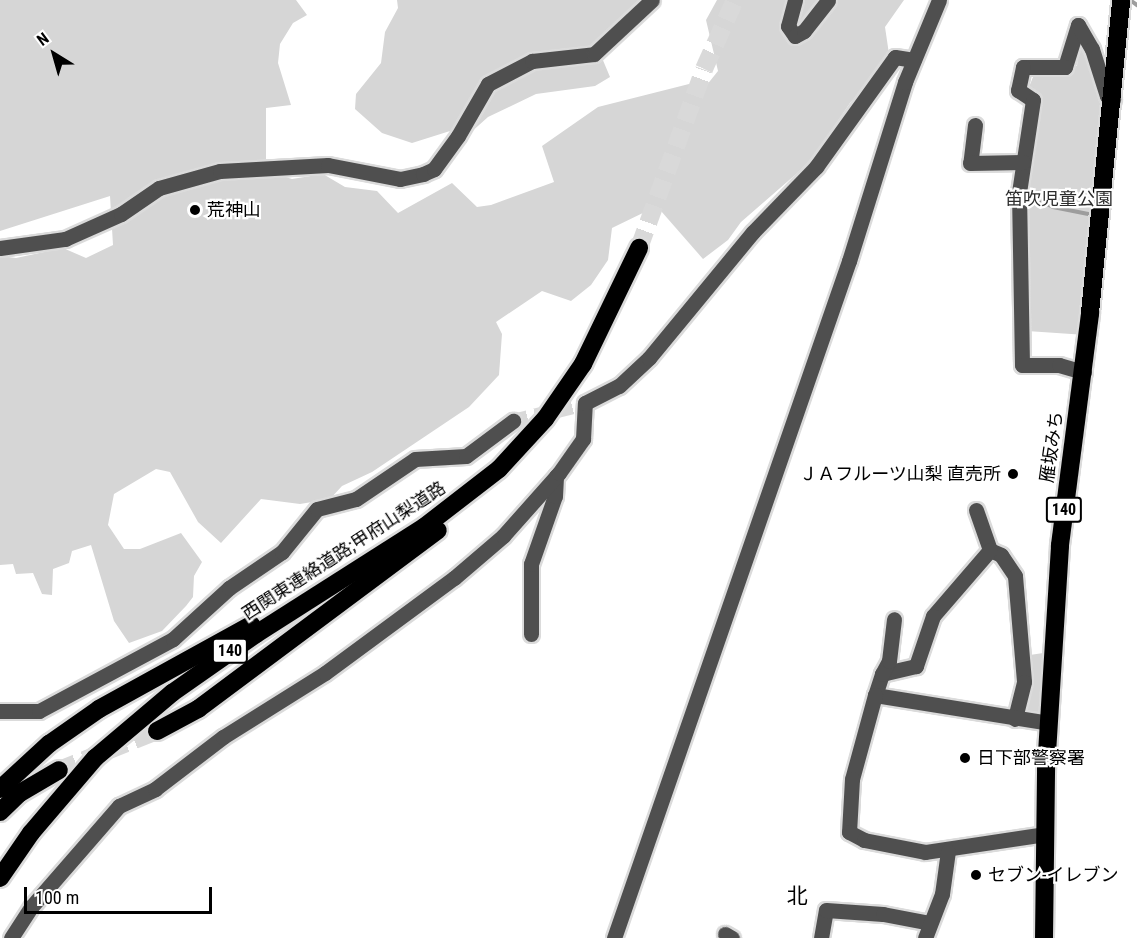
<!DOCTYPE html>
<html>
<head>
<meta charset="utf-8">
<style>
	body { margin:0 }
	#map { position:relative; width:1137px; height:938px; overflow:hidden; background:#fff; font-family:"Roboto Condensed","Noto Sans JP",sans-serif }
	div>[style] { position:absolute }
	[style*='--x'] { left:calc(var(--x)*1px); top:calc(var(--y)*1px); width:calc(var(--w)*1px); rotate:calc(var(--a)*1deg) }
	.green>* { inset:0; background:#d6d6d6 }
	.stream>* { height:4px; margin:-2px; padding:0 2px; transform-origin:2px; border-radius:2px; background:#9d9d9d }
	.minor-tunnel>* { height:15px; margin-top:-7.5px; transform-origin:0; background:repeating-linear-gradient(90deg,#d9d9d9 0 15px,transparent 0 23px) }
	.highway-tunnel>* { height:18px; margin-top:-9px; transform-origin:0; background:repeating-linear-gradient(90deg,#d9d9d9 0 18px,transparent 0 27px) }
	.roads { filter:drop-shadow(2px 0 #dbdbdb) drop-shadow(-2px 0 #dbdbdb) drop-shadow(0 2px #dbdbdb) drop-shadow(0 -2px #dbdbdb) }
	.minor>* { height:15px; margin:-7.5px; padding:0 7.5px; transform-origin:7.5px; border-radius:7.5px; background:#4f4f4f }
	.highway>* { height:18px; margin:-9px; padding:0 9px; transform-origin:9px; border-radius:9px; background:#000 }
	.dots>* { width:16px; height:16px; translate:-50% -50%; box-sizing:border-box; border:3px solid #fff; border-radius:50% }
	span { translate:-50% -50%; white-space:nowrap; text-align:center; line-height:1.15; -webkit-text-stroke:4.5px #fff; paint-order:stroke }
	.shield-label span { padding:2px 4px; background:#fff; border:2px solid; border-radius:4px; -webkit-text-stroke-width:0 }
	.shield-label { font-size:16px; color:#000; font-weight:700 }
	.park-label { font-size:18px; color:#2d2d2d }
	.poi-label { font-size:18px; color:#000 }
	.left { translate:0 -50%; text-align:left }
	.right { translate:-100% -50%; text-align:right }
	.street-label { font-size:18px; color:#000 }
	.quarter-label { font-size:21px; color:#000 }
	.north { position:absolute; left:24px; top:24px; width:60px; height:60px; -webkit-text-stroke:4px #fff; paint-order:stroke; rotate:323deg; font-size:16px; font-weight:700; line-height:24px; text-align:center; color:#000 }
	.north::after { content:''; display:block; margin:auto; width:21px; height:27px; background:#000; clip-path:polygon(50% 0,100% 100%,50% 72%,0 100%) }
	.scale { position:absolute; left:24px; top:887px; width:188px; height:27px; box-sizing:border-box; border:3px solid #000; border-top:0; padding-left:8px; font-size:18px; line-height:21px; white-space:nowrap; color:#000; -webkit-text-stroke:4px #fff; paint-order:stroke }
</style>
</head>
<body>
<div id="map">
	<div class="green">
		<i style="clip-path:polygon(0 0,296px 0,307px 15px,293px 23px,280px 44px,278px 63px,291px 105px,266px 108px,266px 171px,292px 179px,323px 174px,345px 187px,377px 191px,398px 213px,452px 183px,477px 207px,491px 205px,554px 182px,542px 146px,598px 107px,689px 84px,702px 91px,718px 71px,706px 20px,717px 0,904px 0,885px 27px,889px 54px,876px 74px,850px 103px,810px 162px,741px 222px,728px 240px,703px 259px,661px 211px,649px 210px,612px 228px,608px 260px,591px 285px,571px 301px,542px 291px,496px 322px,502px 334px,499px 375px,469px 407px,372px 472px,342px 486px,330px 499px,300px 504px,261px 499px,221px 543px,198px 522px,170px 472px,156px 469px,114px 494px,108px 525px,124px 549px,140px 549px,181px 533px,202px 562px,194px 576px,193px 597px,186px 606px,162px 631px,129px 643px,114px 621px,91px 545px,72px 551px,69px 563px,53px 569px,52px 595px,42px 594px,33px 573px,16px 574px,13px 564px,0 565px,0 256px,16px 258px,63px 248px,86px 258px,113px 245px,110px 196px,0 231px)"></i>
		<i style="clip-path:polygon(397px 0,645px 0,597px 46px,610px 77px,595px 86px,536px 94px,488px 117px,469px 134px,450px 131px,412px 143px,382px 133px,355px 109px,356px 94px,381px 63px,385px 32px,398px 8px)"></i>
		<i style="clip-path:polygon(1080px 34px,1104px 100px,1086px 335px,1027px 331px,1023px 162px,1040px 95px,1029px 87px,1037px 67px,1077px 66px)"></i>
		<i style="clip-path:polygon(1050px 652px,1042px 719px,1016px 716px,1023px 656px)"></i>
	</div>
	<div class="stream">
		<i style="--x:1130;--y:0;--w:9;--a:36"></i>
		<i style="--x:1023;--y:194;--w:33;--a:23"></i>
		<i style="--x:1053;--y:207;--w:41;--a:11.3"></i>
	</div>
	<div class="minor-tunnel">
		<i style="--x:513;--y:421;--w:74;--a:-14"></i>
	</div>
	<div class="highway-tunnel">
		<i style="--x:639;--y:248;--w:190;--a:-70"></i>
		<i style="--x:704;--y:69;--w:76;--a:-65.8"></i>
		<i style="--x:59;--y:770;--w:105;--a:-21.7"></i>
	</div>
	<div class="roads">
		<div class="minor">
			<i style="--x:795;--y:0;--w:27;--a:105"></i>
			<i style="--x:788;--y:26;--w:12;--a:55"></i>
			<i style="--x:795;--y:36;--w:10;--a:-29"></i>
			<i style="--x:804;--y:31;--w:39;--a:-52"></i>
			<i style="--x:1078;--y:25;--w:44;--a:107.2"></i>
			<i style="--x:1065;--y:67;--w:42;--a:180"></i>
			<i style="--x:1023;--y:67;--w:24;--a:102"></i>
			<i style="--x:1018;--y:90;--w:18;--a:34"></i>
			<i style="--x:1033;--y:100;--w:94;--a:98.6"></i>
			<i style="--x:1019;--y:193;--w:172;--a:89"></i>
			<i style="--x:1022;--y:365;--w:37;--a:0"></i>
			<i style="--x:1059;--y:365;--w:26;--a:16"></i>
			<i style="--x:1078;--y:25;--w:28;--a:60"></i>
			<i style="--x:1092;--y:49;--w:49;--a:72.3"></i>
			<i style="--x:1107;--y:96;--w:7;--a:27"></i>
			<i style="--x:975;--y:125;--w:38;--a:97"></i>
			<i style="--x:970;--y:163;--w:53;--a:-1.1"></i>
			<i style="--x:0;--y:248;--w:66;--a:-7.9"></i>
			<i style="--x:65;--y:239;--w:61;--a:-24.1"></i>
			<i style="--x:121;--y:214;--w:46;--a:-34.4"></i>
			<i style="--x:159;--y:188;--w:63;--a:-15.6"></i>
			<i style="--x:220;--y:171;--w:108;--a:-3.2"></i>
			<i style="--x:328;--y:165;--w:73;--a:11"></i>
			<i style="--x:400;--y:179;--w:24;--a:-12"></i>
			<i style="--x:423;--y:174;--w:12;--a:-24"></i>
			<i style="--x:434;--y:169;--w:41;--a:-54"></i>
			<i style="--x:458;--y:136;--w:60;--a:-60"></i>
			<i style="--x:488;--y:84;--w:50;--a:-27.6"></i>
			<i style="--x:532;--y:61;--w:62;--a:-6.4"></i>
			<i style="--x:594;--y:54;--w:79;--a:-43"></i>
			<i style="--x:976;--y:510;--w:42;--a:70.7"></i>
			<i style="--x:990;--y:550;--w:12;--a:24"></i>
			<i style="--x:1001;--y:555;--w:25;--a:56"></i>
			<i style="--x:1015;--y:576;--w:106;--a:85.1"></i>
			<i style="--x:1024;--y:682;--w:38;--a:104"></i>
			<i style="--x:990;--y:550;--w:87;--a:130.8"></i>
			<i style="--x:933;--y:616;--w:53;--a:108.8"></i>
			<i style="--x:916;--y:666;--w:35;--a:167"></i>
			<i style="--x:882;--y:674;--w:22;--a:108"></i>
			<i style="--x:875;--y:695;--w:176;--a:9.1"></i>
			<i style="--x:531;--y:634;--w:70;--a:-90"></i>
			<i style="--x:531;--y:564;--w:72;--a:-70.6"></i>
			<i style="--x:555;--y:496;--w:20;--a:-87"></i>
			<i style="--x:882;--y:674;--w:15;--a:-62"></i>
			<i style="--x:889;--y:661;--w:42;--a:-83.2"></i>
			<i style="--x:875;--y:695;--w:87;--a:105.3"></i>
			<i style="--x:852;--y:779;--w:53;--a:93.2"></i>
			<i style="--x:849;--y:832;--w:17;--a:28"></i>
			<i style="--x:864;--y:840;--w:62;--a:11.1"></i>
			<i style="--x:925;--y:852;--w:121;--a:-8.5"></i>
			<i style="--x:0;--y:711;--w:39;--a:0"></i>
			<i style="--x:39;--y:711;--w:152;--a:-28.2"></i>
			<i style="--x:173;--y:639;--w:76;--a:-42.3"></i>
			<i style="--x:229;--y:588;--w:64;--a:-34.2"></i>
			<i style="--x:282;--y:552;--w:55;--a:-50.9"></i>
			<i style="--x:317;--y:509;--w:40;--a:-14.4"></i>
			<i style="--x:356;--y:499;--w:71;--a:-34.1"></i>
			<i style="--x:415;--y:459;--w:51;--a:-3.4"></i>
			<i style="--x:466;--y:456;--w:59;--a:-36.7"></i>
			<i style="--x:725;--y:934;--w:8;--a:30"></i>
			<i style="--x:11;--y:938;--w:38;--a:-57"></i>
			<i style="--x:32;--y:906;--w:133;--a:-49"></i>
			<i style="--x:119;--y:806;--w:40;--a:-25"></i>
			<i style="--x:155;--y:789;--w:86;--a:-37.4"></i>
			<i style="--x:223;--y:737;--w:120;--a:-32.1"></i>
			<i style="--x:325;--y:673;--w:160;--a:-36.4"></i>
			<i style="--x:454;--y:578;--w:65;--a:-40.6"></i>
			<i style="--x:503;--y:536;--w:84;--a:-48.4"></i>
			<i style="--x:559;--y:473;--w:42;--a:-54.8"></i>
			<i style="--x:583;--y:439;--w:36;--a:-87"></i>
			<i style="--x:585;--y:403;--w:38;--a:-27"></i>
			<i style="--x:619;--y:386;--w:41;--a:-43"></i>
			<i style="--x:649;--y:358;--w:163;--a:-50.5"></i>
			<i style="--x:753;--y:232;--w:91;--a:-45.9"></i>
			<i style="--x:816;--y:167;--w:135;--a:-54.3"></i>
			<i style="--x:895;--y:57;--w:19;--a:9"></i>
			<i style="--x:614;--y:938;--w:717;--a:-70.86"></i>
			<i style="--x:849;--y:261;--w:188;--a:-72.6"></i>
			<i style="--x:905;--y:82;--w:89;--a:-67.5"></i>
			<i style="--x:821;--y:938;--w:28;--a:-80"></i>
			<i style="--x:826;--y:910;--w:57;--a:4"></i>
			<i style="--x:883;--y:914;--w:48;--a:10.8"></i>
			<i style="--x:925;--y:938;--w:47;--a:-68.9"></i>
			<i style="--x:942;--y:894;--w:43;--a:-82.1"></i>
		</div>
		<div class="highway">
			<i style="--x:157;--y:731;--w:47;--a:-28.2"></i>
			<i style="--x:198;--y:709;--w:299;--a:-36.7"></i>
			<i style="--x:0;--y:789;--w:67;--a:-42.6"></i>
			<i style="--x:49;--y:744;--w:61;--a:-35"></i>
			<i style="--x:99;--y:709;--w:174;--a:-28.9"></i>
			<i style="--x:0;--y:812;--w:28;--a:-44"></i>
			<i style="--x:20;--y:793;--w:45;--a:-30.5"></i>
			<i style="--x:0;--y:878;--w:55;--a:-55.4"></i>
			<i style="--x:31;--y:833;--w:99;--a:-49.5"></i>
			<i style="--x:95;--y:758;--w:101;--a:-40.2"></i>
			<i style="--x:172;--y:693;--w:103;--a:-35.1"></i>
			<i style="--x:256;--y:634;--w:199;--a:-32.5"></i>
			<i style="--x:424;--y:527;--w:95;--a:-37.7"></i>
			<i style="--x:499;--y:469;--w:68;--a:-47.4"></i>
			<i style="--x:545;--y:419;--w:67;--a:-55.4"></i>
			<i style="--x:583;--y:364;--w:129;--a:-64.2"></i>
			<i style="--x:1044;--y:938;--w:169;--a:-89.3"></i>
			<i style="--x:1046;--y:769;--w:224;--a:-86.4"></i>
			<i style="--x:1060;--y:545;--w:234;--a:-82.6"></i>
			<i style="--x:1090;--y:313;--w:315;--a:-84.3"></i>
		</div>
	</div>
	<div class="dots">
		<i style="left:195px;top:210px;background:#000"></i>
		<i style="left:1013px;top:474px;background:#000"></i>
		<i style="left:965px;top:758px;background:#000"></i>
		<i style="left:976px;top:875px;background:#000"></i>
	</div>
	<div class="shield-label">
		<span style="left:1064px;top:510px">140</span>
		<span style="left:230px;top:651px">140</span>
	</div>
	<div class="park-label">
		<span style="left:1059px;top:199px">笛吹児童公園</span>
	</div>
	<div class="poi-label">
		<span class="left" style="left:207px;top:210px">荒神山</span>
		<span class="right" style="left:1001px;top:474px">ＪＡフルーツ山梨 直売所</span>
		<span class="left" style="left:977px;top:758px">日下部警察署</span>
		<span class="left" style="left:988px;top:875px">セブン-イレブン</span>
	</div>
	<div class="street-label">
		<span style="left:1052px;top:447px;rotate:-82deg">雁坂みち</span>
		<span style="left:344px;top:551px;rotate:-33deg">西関東連絡道路;甲府山梨道路</span>
	</div>
	<div class="quarter-label">
		<span style="left:797px;top:896px">北</span>
	</div>
	<div class="north">N</div>
	<div class="scale">100 m</div>
</div>
</body>
</html>
